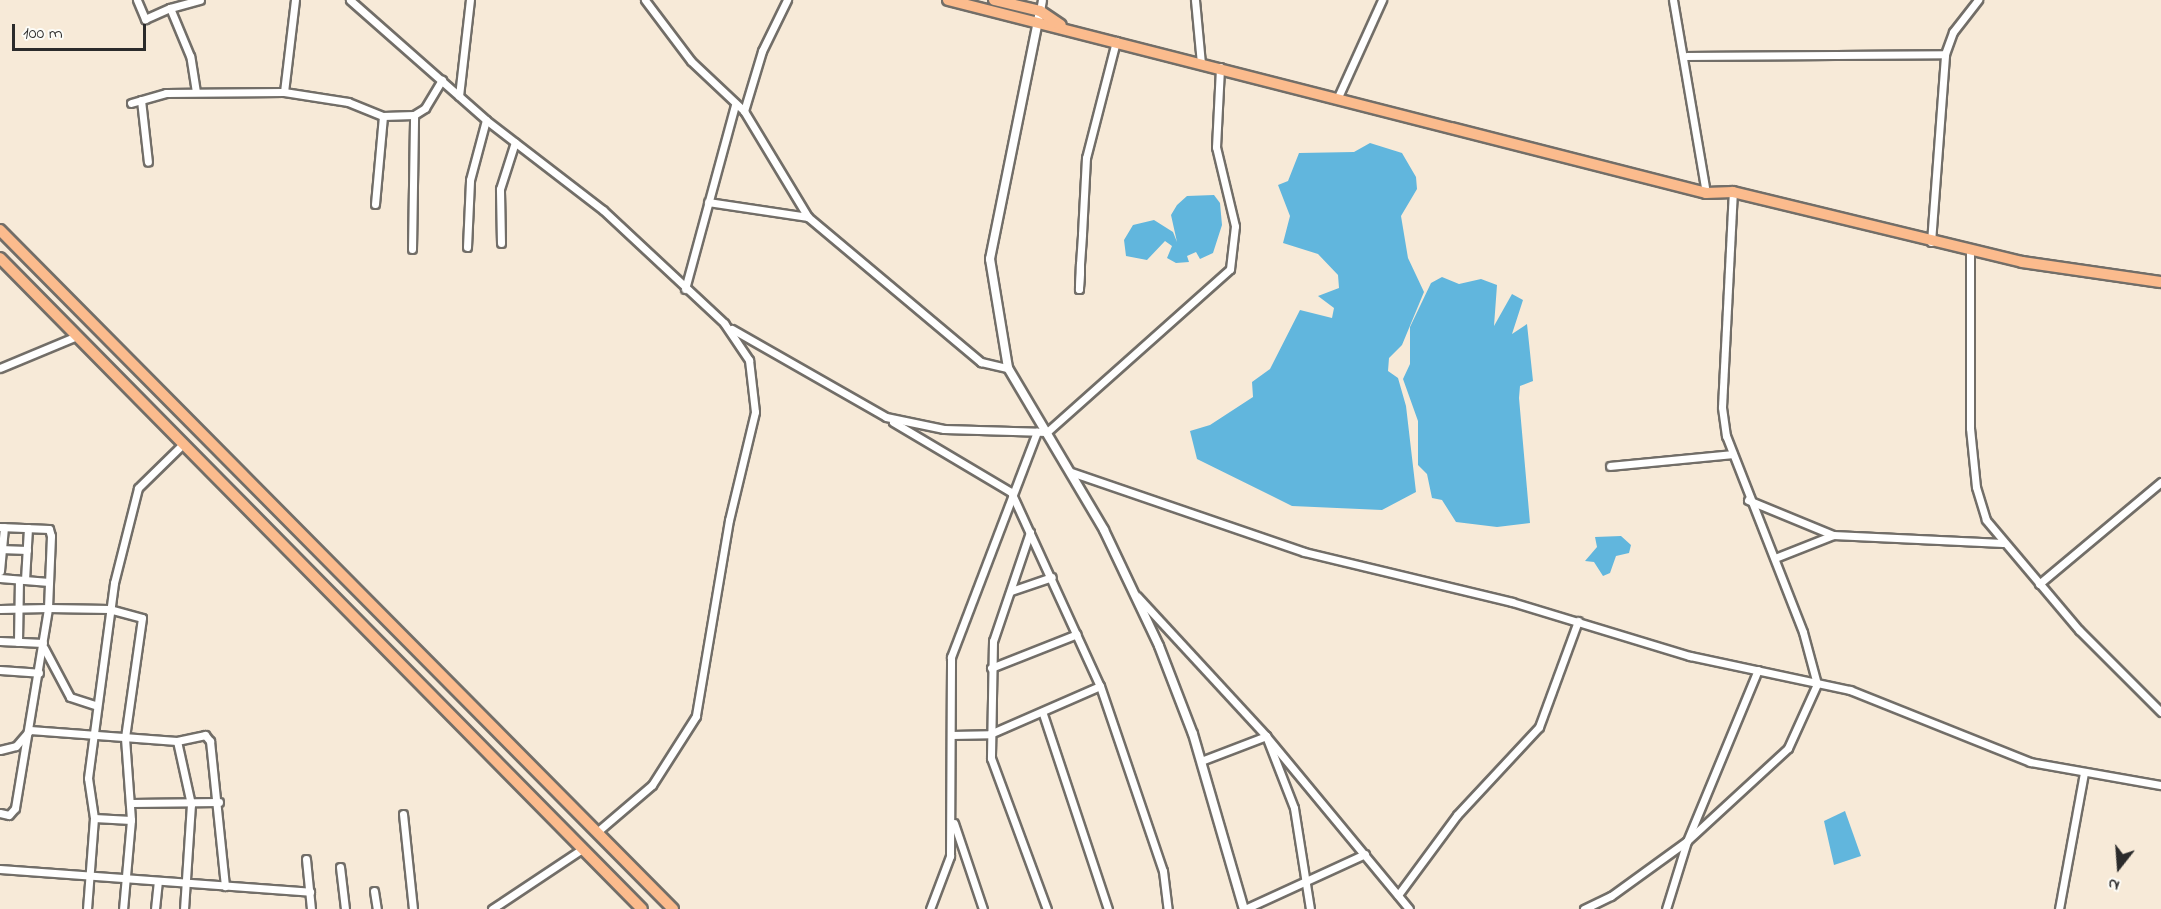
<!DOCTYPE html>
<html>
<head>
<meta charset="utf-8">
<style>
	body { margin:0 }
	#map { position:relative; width:2161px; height:909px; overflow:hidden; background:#f7ead8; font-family:"Indie Flower",sans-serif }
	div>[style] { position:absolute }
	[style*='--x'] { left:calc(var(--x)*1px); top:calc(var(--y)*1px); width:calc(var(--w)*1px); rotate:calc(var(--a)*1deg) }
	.water>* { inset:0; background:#61b6dd }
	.roads { filter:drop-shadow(2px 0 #726e68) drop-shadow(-2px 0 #726e68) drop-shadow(0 2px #726e68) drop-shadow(0 -2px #726e68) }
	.minor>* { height:7px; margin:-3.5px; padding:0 3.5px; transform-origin:3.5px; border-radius:3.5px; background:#fff }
	.tertiary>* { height:8px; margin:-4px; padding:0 4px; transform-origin:4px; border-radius:4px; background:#fff }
	.primary>* { height:10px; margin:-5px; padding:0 5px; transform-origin:5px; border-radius:5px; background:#fbbb8d }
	span { translate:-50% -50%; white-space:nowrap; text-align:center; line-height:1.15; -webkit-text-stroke:5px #fdfcf7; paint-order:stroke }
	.north { position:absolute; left:2089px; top:837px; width:60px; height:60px; -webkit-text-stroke:4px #fdfcf7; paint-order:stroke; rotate:197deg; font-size:16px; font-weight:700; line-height:24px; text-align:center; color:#2b2b2b }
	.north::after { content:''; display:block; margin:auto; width:21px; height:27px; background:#2b2b2b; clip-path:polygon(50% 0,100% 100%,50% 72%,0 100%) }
	.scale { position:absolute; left:12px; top:24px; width:134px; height:27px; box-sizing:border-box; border:3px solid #2b2b2b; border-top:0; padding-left:8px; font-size:18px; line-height:21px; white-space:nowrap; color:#2b2b2b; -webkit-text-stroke:4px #fdfcf7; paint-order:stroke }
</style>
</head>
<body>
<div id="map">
	<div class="water">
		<i style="clip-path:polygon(1370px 143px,1402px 153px,1416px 177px,1417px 189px,1401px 216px,1408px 258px,1424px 292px,1402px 345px,1389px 358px,1388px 371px,1398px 378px,1406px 406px,1416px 492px,1382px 510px,1292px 506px,1197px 459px,1190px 431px,1210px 425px,1253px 397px,1252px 382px,1270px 369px,1300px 310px,1332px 318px,1334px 308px,1318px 296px,1339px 288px,1338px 275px,1318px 254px,1283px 243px,1290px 216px,1278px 185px,1288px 181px,1299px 153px,1354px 152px)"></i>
		<i style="clip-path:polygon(1214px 195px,1220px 203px,1222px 225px,1213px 253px,1200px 259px,1196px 252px,1187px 256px,1189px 262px,1176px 263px,1167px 258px,1172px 246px,1165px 241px,1147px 260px,1126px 256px,1124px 240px,1133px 225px,1154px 220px,1173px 232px,1177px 242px,1171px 215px,1177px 205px,1187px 196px)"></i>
		<i style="clip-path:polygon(1442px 277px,1459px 284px,1481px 279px,1497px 285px,1494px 326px,1512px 294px,1523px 300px,1512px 334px,1527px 324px,1533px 381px,1520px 386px,1519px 398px,1530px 523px,1497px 527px,1456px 522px,1442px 500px,1432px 498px,1427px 474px,1418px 465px,1418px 421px,1403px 379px,1410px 364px,1410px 327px,1431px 283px)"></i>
		<i style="clip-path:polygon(1621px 536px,1631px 545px,1629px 553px,1616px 556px,1610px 573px,1603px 576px,1594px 562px,1585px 561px,1597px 547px,1595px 537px)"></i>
		<i style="clip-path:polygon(1845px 811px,1861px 856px,1834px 865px,1824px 821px)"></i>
	</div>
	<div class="roads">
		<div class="minor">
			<i style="--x:137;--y:0;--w:21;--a:67"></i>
			<i style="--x:145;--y:19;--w:27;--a:-24"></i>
			<i style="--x:350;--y:0;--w:181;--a:41.4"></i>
			<i style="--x:486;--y:120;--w:148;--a:37.6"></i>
			<i style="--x:603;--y:210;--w:166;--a:43"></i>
			<i style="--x:724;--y:323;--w:45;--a:56"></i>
			<i style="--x:749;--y:360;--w:52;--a:83.4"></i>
			<i style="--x:755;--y:412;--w:111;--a:103.5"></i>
			<i style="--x:729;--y:520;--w:199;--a:99.6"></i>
			<i style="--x:696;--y:716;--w:82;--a:122.5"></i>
			<i style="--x:652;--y:785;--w:72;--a:139.5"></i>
			<i style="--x:645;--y:0;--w:76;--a:53"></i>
			<i style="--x:691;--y:61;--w:73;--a:43.3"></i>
			<i style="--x:744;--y:111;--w:124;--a:58.9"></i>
			<i style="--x:808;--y:217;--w:226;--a:40"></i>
			<i style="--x:981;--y:362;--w:28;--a:13"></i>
			<i style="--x:1195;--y:0;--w:63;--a:84.6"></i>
			<i style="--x:1673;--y:0;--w:196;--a:80.3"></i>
			<i style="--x:1040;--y:11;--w:11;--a:-80"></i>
			<i style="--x:1687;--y:56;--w:258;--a:-0.4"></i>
			<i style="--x:196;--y:92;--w:36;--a:-99"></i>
			<i style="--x:190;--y:56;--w:52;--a:-112.6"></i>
			<i style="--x:170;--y:8;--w:31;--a:-15"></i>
			<i style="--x:284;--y:92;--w:93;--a:-83.2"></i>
			<i style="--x:459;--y:96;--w:97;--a:-83.5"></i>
			<i style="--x:1338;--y:97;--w:107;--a:-65.6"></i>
			<i style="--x:141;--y:100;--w:62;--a:83.6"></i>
			<i style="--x:131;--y:103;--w:36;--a:-16"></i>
			<i style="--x:166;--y:93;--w:118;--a:-0.5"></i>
			<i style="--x:284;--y:92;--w:65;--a:8.9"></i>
			<i style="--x:348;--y:102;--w:38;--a:22"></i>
			<i style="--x:383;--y:116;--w:31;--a:-2"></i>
			<i style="--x:414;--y:115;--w:13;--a:-32"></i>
			<i style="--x:425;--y:108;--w:33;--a:-59"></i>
			<i style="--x:744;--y:111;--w:63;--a:-73.3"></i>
			<i style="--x:762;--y:51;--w:57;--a:-63.9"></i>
			<i style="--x:708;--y:202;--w:101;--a:8.5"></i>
			<i style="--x:375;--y:204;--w:88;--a:-84.8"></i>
			<i style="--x:1931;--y:242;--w:189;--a:-85.7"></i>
			<i style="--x:1945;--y:54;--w:23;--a:-70"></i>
			<i style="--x:1953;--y:32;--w:41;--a:-52"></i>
			<i style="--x:501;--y:243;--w:54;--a:-91.1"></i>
			<i style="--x:500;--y:189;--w:49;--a:-72.3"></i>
			<i style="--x:467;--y:247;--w:67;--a:-87.4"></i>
			<i style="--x:470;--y:180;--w:62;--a:-75.1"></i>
			<i style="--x:412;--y:249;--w:134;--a:-89.1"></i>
			<i style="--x:1970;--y:250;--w:178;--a:90"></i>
			<i style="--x:1970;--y:428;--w:59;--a:84.2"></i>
			<i style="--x:1976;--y:487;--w:34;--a:73"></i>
			<i style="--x:1986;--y:520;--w:144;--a:49.8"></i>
			<i style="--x:2079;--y:630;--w:116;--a:45"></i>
			<i style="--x:1080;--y:264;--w:9;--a:90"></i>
			<i style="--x:1080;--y:273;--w:16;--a:94"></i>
			<i style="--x:1079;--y:289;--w:25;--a:-88"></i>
			<i style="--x:1080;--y:264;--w:30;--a:-86"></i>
			<i style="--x:1082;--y:234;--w:76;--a:-87"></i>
			<i style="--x:1086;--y:158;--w:121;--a:-75.6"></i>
			<i style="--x:685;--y:289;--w:191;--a:-74.8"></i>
			<i style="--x:732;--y:329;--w:177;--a:29.7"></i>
			<i style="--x:886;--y:417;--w:59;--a:11.7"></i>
			<i style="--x:944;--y:429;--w:103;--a:1.7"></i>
			<i style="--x:1047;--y:432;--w:245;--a:-41.7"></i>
			<i style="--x:1230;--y:269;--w:43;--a:-83.4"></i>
			<i style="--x:1235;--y:226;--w:81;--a:-103.5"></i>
			<i style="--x:1216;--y:147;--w:80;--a:-87.1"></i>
			<i style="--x:0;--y:368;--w:83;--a:-22.6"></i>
			<i style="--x:893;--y:422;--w:137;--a:30.7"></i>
			<i style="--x:1011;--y:492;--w:213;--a:65.4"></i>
			<i style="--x:1100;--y:686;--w:195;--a:71.2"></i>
			<i style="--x:1163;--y:871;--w:38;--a:83"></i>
			<i style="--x:1610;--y:466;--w:123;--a:-5.6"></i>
			<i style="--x:1071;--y:472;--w:246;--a:18.9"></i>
			<i style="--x:1304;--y:552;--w:214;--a:13.5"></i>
			<i style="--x:1512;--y:602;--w:186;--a:16.9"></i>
			<i style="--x:1690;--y:656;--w:164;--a:12"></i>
			<i style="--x:1850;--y:690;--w:194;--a:21.8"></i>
			<i style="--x:2030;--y:762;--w:133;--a:10"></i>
			<i style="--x:1748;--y:500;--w:92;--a:22.4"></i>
			<i style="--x:1833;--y:535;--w:170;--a:2.7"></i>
			<i style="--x:0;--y:527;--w:49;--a:2.3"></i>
			<i style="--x:49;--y:529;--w:7;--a:74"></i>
			<i style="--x:51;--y:536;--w:72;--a:92.4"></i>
			<i style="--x:48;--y:608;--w:48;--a:178.8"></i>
			<i style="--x:1030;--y:532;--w:115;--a:108.7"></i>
			<i style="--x:993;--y:641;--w:117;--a:91"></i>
			<i style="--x:991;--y:758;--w:161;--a:69.7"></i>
			<i style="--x:0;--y:549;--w:27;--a:2"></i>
			<i style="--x:1775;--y:558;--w:62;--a:-21.6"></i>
			<i style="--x:0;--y:571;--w:44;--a:-84.8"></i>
			<i style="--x:0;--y:578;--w:49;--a:4.7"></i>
			<i style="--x:25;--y:580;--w:52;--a:-86.7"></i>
			<i style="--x:2039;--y:584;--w:159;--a:-39.9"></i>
			<i style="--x:1011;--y:591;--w:43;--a:-18.9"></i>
			<i style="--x:1137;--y:596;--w:190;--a:47.3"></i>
			<i style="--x:1266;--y:736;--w:224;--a:50.4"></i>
			<i style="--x:0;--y:641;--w:43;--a:2.7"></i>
			<i style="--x:18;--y:642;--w:62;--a:-89.1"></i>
			<i style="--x:44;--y:648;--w:55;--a:62"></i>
			<i style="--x:70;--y:697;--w:28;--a:18"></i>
			<i style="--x:991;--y:668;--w:92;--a:-21.6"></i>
			<i style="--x:0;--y:670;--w:39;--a:4"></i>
			<i style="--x:1043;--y:714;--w:206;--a:71.6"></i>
			<i style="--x:951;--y:735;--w:39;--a:-1"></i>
			<i style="--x:990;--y:734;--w:120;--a:-23.6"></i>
			<i style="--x:177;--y:741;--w:29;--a:-12"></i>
			<i style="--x:205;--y:735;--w:8;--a:50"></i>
			<i style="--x:210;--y:741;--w:146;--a:84.1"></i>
			<i style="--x:0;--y:750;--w:16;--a:-14"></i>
			<i style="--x:16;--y:746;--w:21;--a:-49"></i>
			<i style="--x:30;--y:730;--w:147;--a:4.3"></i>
			<i style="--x:177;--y:741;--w:65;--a:77.5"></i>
			<i style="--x:191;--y:804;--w:105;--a:93.8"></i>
			<i style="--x:1201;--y:761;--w:70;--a:-21"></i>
			<i style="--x:1266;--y:736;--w:77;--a:68.7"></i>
			<i style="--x:1294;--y:808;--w:102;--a:81"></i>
			<i style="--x:131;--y:803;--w:88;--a:-0.7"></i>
			<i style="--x:0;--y:813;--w:9;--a:13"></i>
			<i style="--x:9;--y:815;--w:9;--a:-49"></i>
			<i style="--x:15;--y:808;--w:203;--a:-80.6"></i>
			<i style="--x:48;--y:608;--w:61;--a:0.9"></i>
			<i style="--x:109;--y:609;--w:34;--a:15"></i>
			<i style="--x:142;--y:618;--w:121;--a:98.1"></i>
			<i style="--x:125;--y:738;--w:82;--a:85.8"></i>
			<i style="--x:131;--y:820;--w:89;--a:95.1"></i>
			<i style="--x:403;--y:814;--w:96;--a:84"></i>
			<i style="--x:94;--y:818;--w:37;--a:3"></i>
			<i style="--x:954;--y:823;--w:91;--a:71.4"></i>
			<i style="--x:306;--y:859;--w:50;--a:84.3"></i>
			<i style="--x:340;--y:867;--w:42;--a:83.2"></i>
			<i style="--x:0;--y:869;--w:311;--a:4.2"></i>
			<i style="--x:374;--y:891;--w:18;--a:81"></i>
			<i style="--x:1398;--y:895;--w:99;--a:-53.6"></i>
			<i style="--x:1457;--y:815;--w:120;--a:-47"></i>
			<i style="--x:1539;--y:727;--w:113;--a:-69.8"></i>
			<i style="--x:87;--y:909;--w:91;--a:-85.6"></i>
			<i style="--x:94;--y:818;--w:40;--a:-98.5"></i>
			<i style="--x:88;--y:778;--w:197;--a:-82.4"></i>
			<i style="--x:114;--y:583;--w:98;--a:-75.8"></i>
			<i style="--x:138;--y:488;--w:64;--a:-44.4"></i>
			<i style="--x:155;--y:909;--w:28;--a:-84"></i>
			<i style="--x:492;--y:909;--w:108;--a:-33.7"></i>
			<i style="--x:930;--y:909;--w:57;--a:-69.3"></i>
			<i style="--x:950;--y:856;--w:199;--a:-89.7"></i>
			<i style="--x:951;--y:657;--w:241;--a:-69.1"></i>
			<i style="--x:1245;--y:909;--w:132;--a:-24.6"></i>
			<i style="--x:1584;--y:909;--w:30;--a:-26"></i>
			<i style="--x:1611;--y:896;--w:94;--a:-35.9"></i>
			<i style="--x:1687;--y:841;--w:137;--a:-42.6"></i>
			<i style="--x:1788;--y:748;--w:70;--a:-65.6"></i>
			<i style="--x:1817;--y:684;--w:54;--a:-105.1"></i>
			<i style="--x:1803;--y:632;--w:211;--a:-111.4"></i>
			<i style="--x:1726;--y:436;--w:29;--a:-98"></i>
			<i style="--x:1722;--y:407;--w:215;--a:-87.1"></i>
			<i style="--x:1666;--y:909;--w:71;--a:-72.8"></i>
			<i style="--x:1687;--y:841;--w:185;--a:-67.5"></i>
			<i style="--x:2059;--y:909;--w:138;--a:-79.6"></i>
		</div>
		<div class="tertiary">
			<i style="--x:1040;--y:11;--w:253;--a:101.4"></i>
			<i style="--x:990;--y:259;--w:110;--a:80.6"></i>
			<i style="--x:1008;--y:368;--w:188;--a:59.3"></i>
			<i style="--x:1104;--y:530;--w:128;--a:64.6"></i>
			<i style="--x:1159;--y:646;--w:94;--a:68.9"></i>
			<i style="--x:1193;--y:734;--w:182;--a:73.8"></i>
		</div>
		<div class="primary">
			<i style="--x:948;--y:0;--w:782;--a:14.28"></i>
			<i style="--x:1706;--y:193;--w:27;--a:-2"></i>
			<i style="--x:1733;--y:192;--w:297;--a:13.6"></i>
			<i style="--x:2022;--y:262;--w:140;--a:8.2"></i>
			<i style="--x:994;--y:0;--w:47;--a:13.4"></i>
			<i style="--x:1040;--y:11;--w:25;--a:34"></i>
			<i style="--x:0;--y:230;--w:956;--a:45.25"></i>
			<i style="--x:0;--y:258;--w:914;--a:45.4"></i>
		</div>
	</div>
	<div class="north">N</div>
	<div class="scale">100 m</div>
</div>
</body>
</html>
